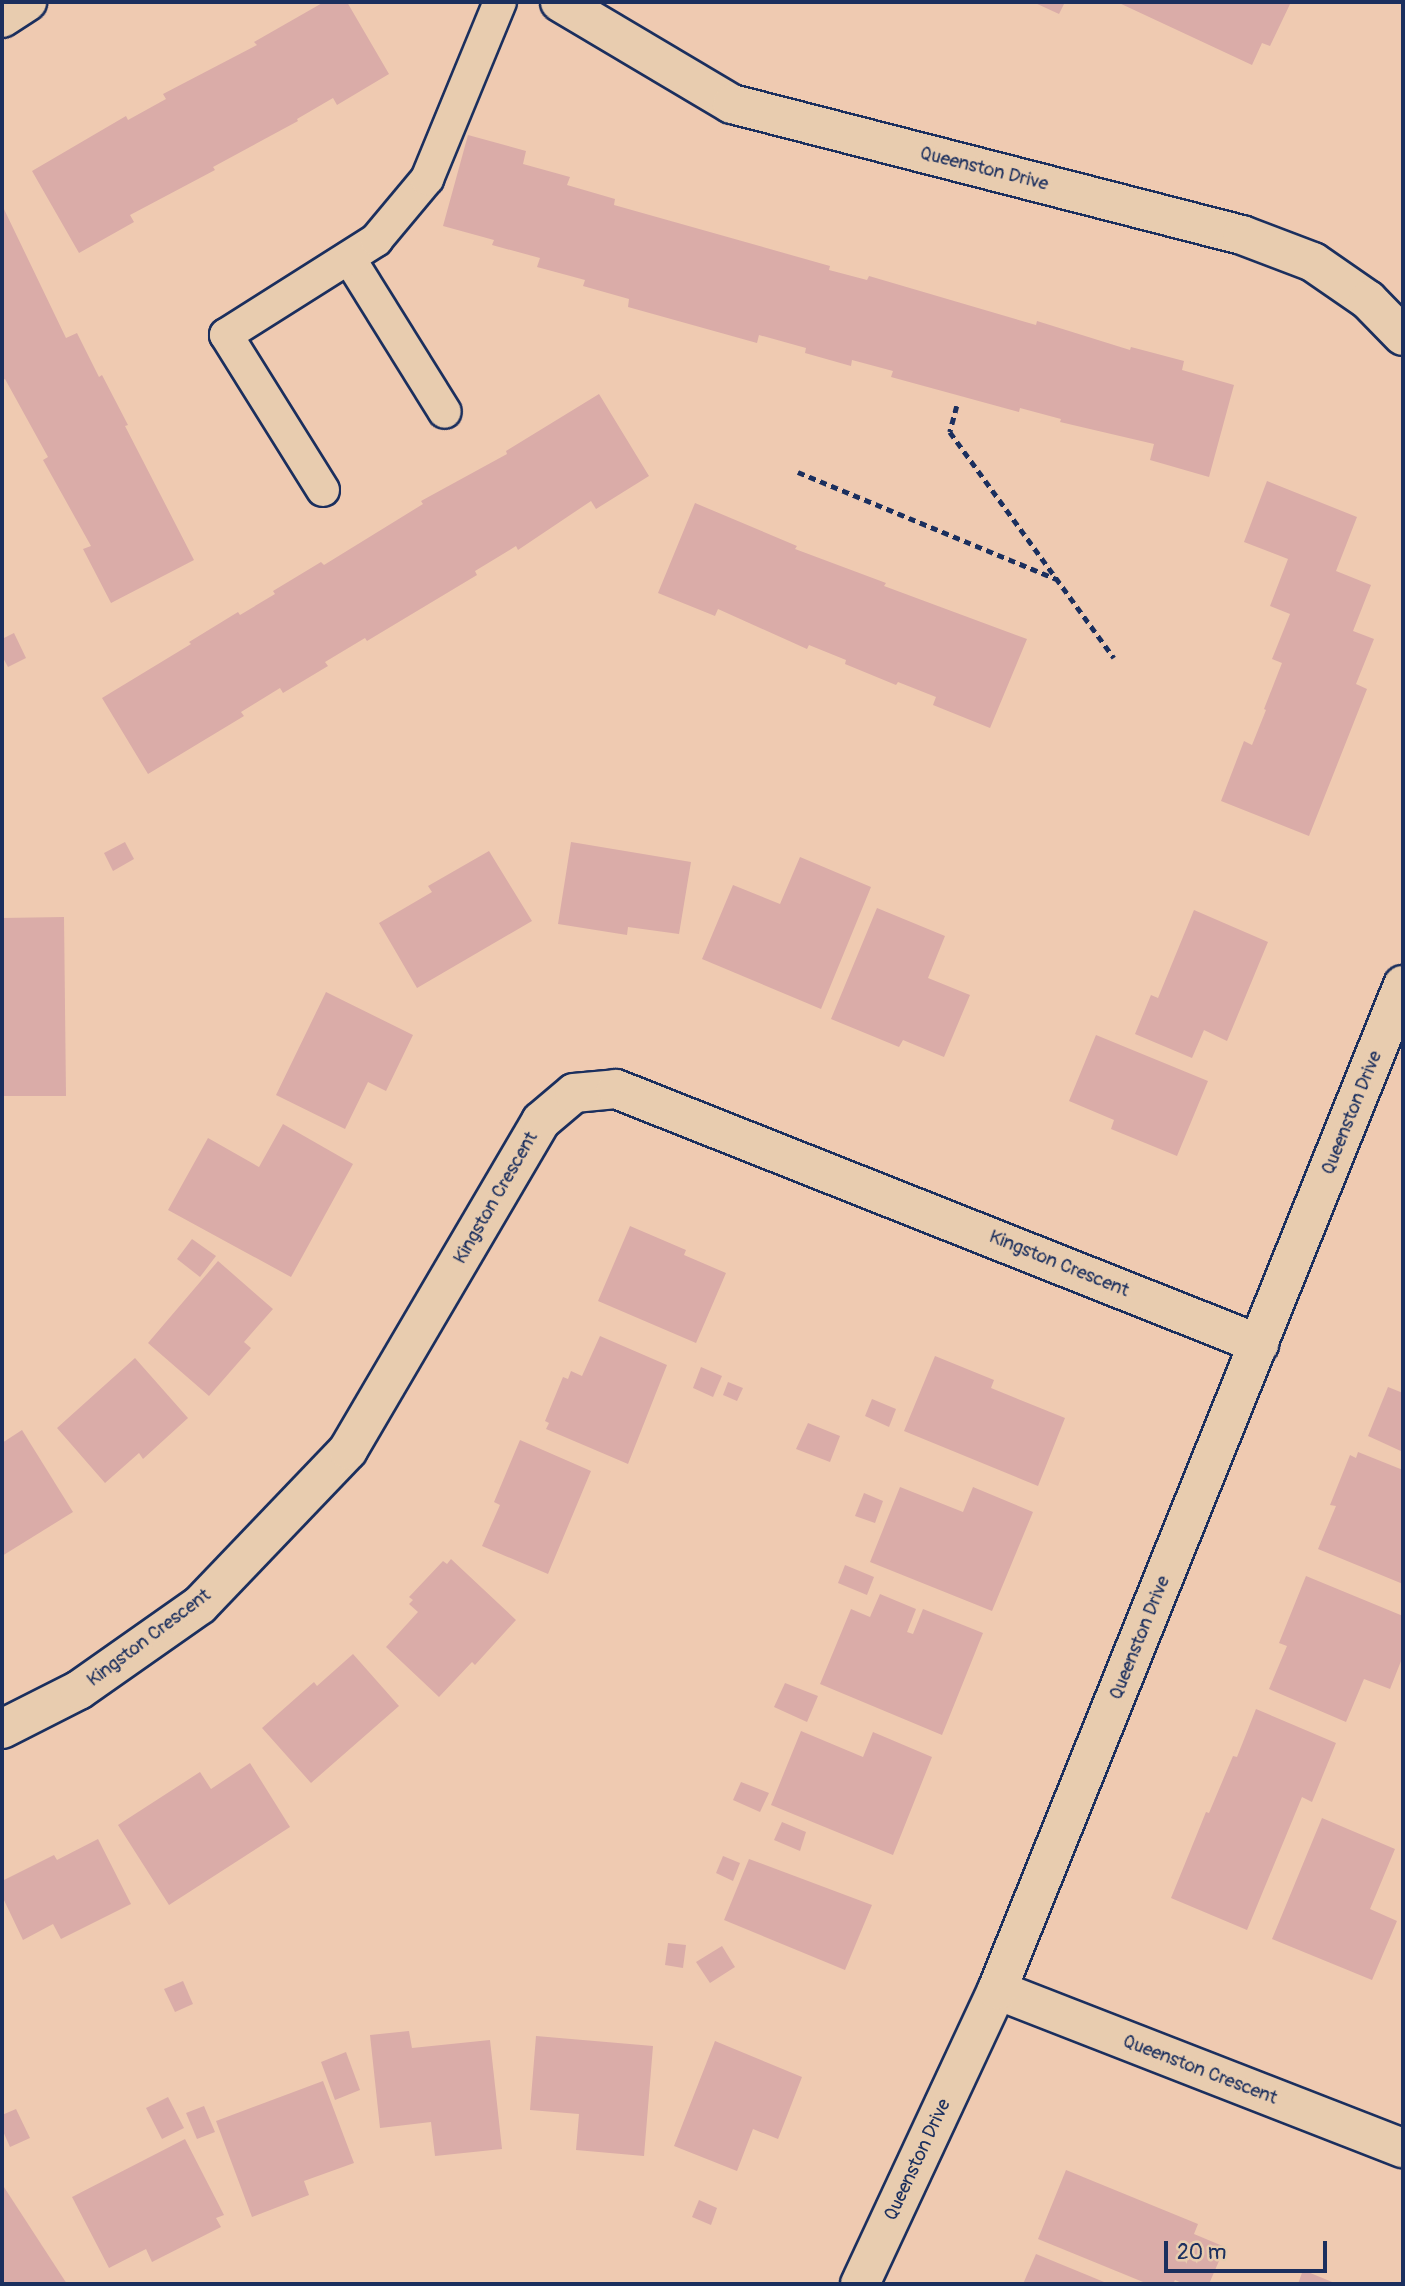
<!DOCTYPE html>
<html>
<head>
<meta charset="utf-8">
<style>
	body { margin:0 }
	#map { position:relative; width:1405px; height:2286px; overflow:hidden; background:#efcab1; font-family:Pangolin,sans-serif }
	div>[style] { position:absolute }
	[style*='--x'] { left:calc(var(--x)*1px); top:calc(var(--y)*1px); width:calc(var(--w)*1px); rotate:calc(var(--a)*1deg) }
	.building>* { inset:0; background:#daaca8 }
	.path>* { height:4.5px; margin-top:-2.25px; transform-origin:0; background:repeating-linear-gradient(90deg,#1b2f5e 0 7px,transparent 0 12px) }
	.roads { filter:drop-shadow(2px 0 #1b2f5e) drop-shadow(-2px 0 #1b2f5e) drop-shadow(0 2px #1b2f5e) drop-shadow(0 -2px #1b2f5e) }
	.service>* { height:32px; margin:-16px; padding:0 16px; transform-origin:16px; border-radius:16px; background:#e8ccaf }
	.minor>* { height:38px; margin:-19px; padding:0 19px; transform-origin:19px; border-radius:19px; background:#e8ccaf }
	span { translate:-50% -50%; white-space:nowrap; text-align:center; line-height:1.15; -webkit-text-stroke:7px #e8ccaf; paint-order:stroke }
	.street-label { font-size:19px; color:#1b2f5e }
	.frame { position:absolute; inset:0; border:4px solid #1b2f5e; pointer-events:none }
	.scale { position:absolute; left:1164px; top:2241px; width:163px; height:32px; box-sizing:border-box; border:4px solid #1b2f5e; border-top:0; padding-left:9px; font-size:21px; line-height:24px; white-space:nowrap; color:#1b2f5e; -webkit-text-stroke:5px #e8ccaf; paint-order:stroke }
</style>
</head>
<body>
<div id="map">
	<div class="building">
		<i style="clip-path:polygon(324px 2px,347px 2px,389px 74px,337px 105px,333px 98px,297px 119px,298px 121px,213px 167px,215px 170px,130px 215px,134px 222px,79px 253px,32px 171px,126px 116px,128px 120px,166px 99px,163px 94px,257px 45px,254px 42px)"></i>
		<i style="clip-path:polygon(1033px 2px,1065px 2px,1059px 14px)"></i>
		<i style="clip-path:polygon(1117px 2px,1291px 2px,1270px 46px,1262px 43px,1252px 65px)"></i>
		<i style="clip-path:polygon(468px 135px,526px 151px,523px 164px,570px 177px,567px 185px,615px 199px,614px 205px,830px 266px,829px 270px,867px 280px,869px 276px,1036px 325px,1037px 321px,1130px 350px,1131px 347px,1184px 361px,1182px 370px,1234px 385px,1209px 477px,1150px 460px,1154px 444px,1060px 422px,1061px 419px,1020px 408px,1019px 412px,891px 377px,893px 371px,852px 360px,851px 366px,805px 353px,806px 348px,759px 335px,757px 343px,628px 307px,629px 299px,583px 286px,585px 280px,537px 267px,540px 258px,492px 245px,494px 240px,443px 226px)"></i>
		<i style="clip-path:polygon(2px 205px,66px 338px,77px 333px,99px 377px,102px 375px,128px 425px,125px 426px,194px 560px,111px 603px,83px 549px,91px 546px,43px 460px,48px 457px,5px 379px,2px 380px)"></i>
		<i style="clip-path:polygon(599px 394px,649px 476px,596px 509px,591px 501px,518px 550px,516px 546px,475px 571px,477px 575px,367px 641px,365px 638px,325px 662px,328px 666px,283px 693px,280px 688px,241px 712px,244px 716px,148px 774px,102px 698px,191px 644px,189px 642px,238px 612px,240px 615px,275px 594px,273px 591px,321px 562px,324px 565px,423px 504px,421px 501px,507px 454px,506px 451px)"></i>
		<i style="clip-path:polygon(1267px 481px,1357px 517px,1336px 571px,1371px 585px,1353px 631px,1374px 639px,1356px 684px,1367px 689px,1309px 836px,1221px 801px,1244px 741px,1252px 745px,1266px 710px,1264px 709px,1282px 663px,1272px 659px,1290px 614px,1270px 606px,1288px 559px,1244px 542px)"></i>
		<i style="clip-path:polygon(695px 503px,797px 546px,795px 549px,886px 583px,884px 586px,1027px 639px,990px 728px,933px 705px,936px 697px,898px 682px,896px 685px,845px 664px,846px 660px,809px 645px,807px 649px,718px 609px,715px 616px,658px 593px)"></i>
		<i style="clip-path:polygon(14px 633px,26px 658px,8px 667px,2px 656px,2px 639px)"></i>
		<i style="clip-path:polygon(125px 842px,134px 859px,113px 871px,104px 853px)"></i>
		<i style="clip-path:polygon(571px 842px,691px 862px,679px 934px,628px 927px,627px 935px,558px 924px)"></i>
		<i style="clip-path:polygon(489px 851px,532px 921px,417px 988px,379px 923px,432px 892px,428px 886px)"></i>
		<i style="clip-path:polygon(800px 857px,871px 887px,821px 1009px,702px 959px,733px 885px,780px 904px)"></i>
		<i style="clip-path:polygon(877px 908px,945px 936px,928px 978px,970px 995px,944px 1057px,903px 1040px,899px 1047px,831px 1019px)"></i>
		<i style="clip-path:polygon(1194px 910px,1268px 942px,1227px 1041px,1204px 1030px,1192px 1058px,1135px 1034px,1151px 995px,1158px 998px)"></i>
		<i style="clip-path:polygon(64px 917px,66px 1096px,2px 1096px,2px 918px)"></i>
		<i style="clip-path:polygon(326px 992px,413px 1035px,386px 1091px,368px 1082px,345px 1129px,276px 1095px)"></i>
		<i style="clip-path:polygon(1096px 1035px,1208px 1081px,1177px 1156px,1111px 1129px,1114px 1120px,1069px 1101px)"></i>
		<i style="clip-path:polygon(283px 1124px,353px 1164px,291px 1277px,168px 1210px,208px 1138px,259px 1167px)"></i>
		<i style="clip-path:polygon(630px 1226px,686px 1250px,684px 1255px,726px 1273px,696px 1343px,598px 1301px)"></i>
		<i style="clip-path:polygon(192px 1239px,216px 1256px,200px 1277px,177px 1259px)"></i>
		<i style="clip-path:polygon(218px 1261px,273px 1309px,244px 1342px,251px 1348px,209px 1396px,148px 1343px)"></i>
		<i style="clip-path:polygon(600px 1336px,667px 1365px,628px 1464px,546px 1429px,549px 1423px,545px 1421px,563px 1377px,568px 1379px,571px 1371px,582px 1376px)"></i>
		<i style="clip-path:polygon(935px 1356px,994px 1380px,991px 1388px,1065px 1418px,1038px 1486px,904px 1431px)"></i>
		<i style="clip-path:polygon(135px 1358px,188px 1418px,143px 1459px,139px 1453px,105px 1483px,57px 1428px)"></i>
		<i style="clip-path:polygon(701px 1367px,722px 1376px,713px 1397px,693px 1388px)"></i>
		<i style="clip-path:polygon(728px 1382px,743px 1388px,737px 1401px,723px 1395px)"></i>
		<i style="clip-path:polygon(1388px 1387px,1403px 1393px,1403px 1452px,1368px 1436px)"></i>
		<i style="clip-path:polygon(872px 1399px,896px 1409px,889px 1427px,865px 1416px)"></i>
		<i style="clip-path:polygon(808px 1423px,840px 1436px,830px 1462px,796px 1449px)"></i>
		<i style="clip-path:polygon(22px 1430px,73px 1512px,2px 1556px,2px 1443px)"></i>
		<i style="clip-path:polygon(520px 1440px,591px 1471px,548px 1574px,482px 1546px,500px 1505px,494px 1502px)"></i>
		<i style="clip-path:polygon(1358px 1452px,1403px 1470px,1403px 1584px,1318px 1549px,1336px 1506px,1330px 1505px,1350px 1455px,1356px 1458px)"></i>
		<i style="clip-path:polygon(900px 1487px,963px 1512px,973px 1487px,1033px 1512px,992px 1611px,870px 1562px)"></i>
		<i style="clip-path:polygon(864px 1493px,883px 1501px,875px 1523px,855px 1516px)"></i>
		<i style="clip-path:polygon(451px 1559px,516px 1620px,475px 1665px,472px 1662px,439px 1697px,386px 1647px,418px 1612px,409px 1604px,413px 1600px,409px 1597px,443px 1561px,447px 1564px)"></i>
		<i style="clip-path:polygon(845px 1565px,874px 1577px,867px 1595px,838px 1583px)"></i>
		<i style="clip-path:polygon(1306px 1576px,1403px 1616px,1403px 1656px,1390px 1689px,1364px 1679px,1346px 1722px,1269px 1689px,1287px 1646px,1279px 1643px)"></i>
		<i style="clip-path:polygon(880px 1594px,916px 1609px,907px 1632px,913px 1634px,923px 1609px,983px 1633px,942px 1735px,820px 1684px,851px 1609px,870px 1617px)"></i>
		<i style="clip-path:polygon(353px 1654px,399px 1706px,311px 1783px,262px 1728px,314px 1682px,317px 1686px)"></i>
		<i style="clip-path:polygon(785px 1683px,818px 1696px,807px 1722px,774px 1707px)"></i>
		<i style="clip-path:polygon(1256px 1709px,1336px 1743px,1312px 1802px,1302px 1797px,1247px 1930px,1171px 1898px,1206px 1812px,1209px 1813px,1233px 1756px,1237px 1757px)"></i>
		<i style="clip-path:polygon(801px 1731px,863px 1757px,873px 1732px,932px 1757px,893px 1855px,771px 1805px)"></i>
		<i style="clip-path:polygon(250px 1763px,290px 1827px,169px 1905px,118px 1825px,200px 1772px,211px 1789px)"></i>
		<i style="clip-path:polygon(741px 1782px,769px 1793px,760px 1812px,733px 1800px)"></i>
		<i style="clip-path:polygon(1322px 1818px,1395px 1849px,1370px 1909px,1397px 1921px,1372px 1980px,1272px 1939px)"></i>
		<i style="clip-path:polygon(782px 1822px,806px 1832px,800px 1851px,774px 1840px)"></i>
		<i style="clip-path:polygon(98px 1839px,131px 1904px,61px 1939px,53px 1924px,23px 1940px,2px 1896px,2px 1881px,54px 1855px,57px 1860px)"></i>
		<i style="clip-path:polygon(723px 1856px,740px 1863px,733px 1881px,716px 1873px)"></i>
		<i style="clip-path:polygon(749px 1859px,872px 1905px,845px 1970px,724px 1920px)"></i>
		<i style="clip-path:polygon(668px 1943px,686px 1945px,683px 1968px,665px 1965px)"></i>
		<i style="clip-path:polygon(722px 1946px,735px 1967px,710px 1983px,696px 1962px)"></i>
		<i style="clip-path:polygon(183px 1981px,193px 2004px,175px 2012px,164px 1989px)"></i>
		<i style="clip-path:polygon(409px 2031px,412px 2048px,490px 2040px,502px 2149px,435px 2156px,431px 2122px,380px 2128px,370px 2035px)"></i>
		<i style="clip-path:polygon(536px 2036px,653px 2046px,644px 2156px,576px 2150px,579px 2114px,530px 2110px)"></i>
		<i style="clip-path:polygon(715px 2041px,802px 2077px,778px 2139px,753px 2129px,737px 2171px,674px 2146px)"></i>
		<i style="clip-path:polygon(346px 2052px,360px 2090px,335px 2100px,321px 2062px)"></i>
		<i style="clip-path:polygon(323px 2081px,354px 2163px,304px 2181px,309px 2195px,252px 2217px,216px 2121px)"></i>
		<i style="clip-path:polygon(168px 2097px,184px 2128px,162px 2139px,146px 2108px)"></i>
		<i style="clip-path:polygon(204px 2106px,215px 2132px,197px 2139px,186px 2113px)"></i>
		<i style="clip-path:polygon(16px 2109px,30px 2138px,10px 2147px,2px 2129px,2px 2115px)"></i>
		<i style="clip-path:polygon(185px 2139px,224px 2215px,216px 2218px,221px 2227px,152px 2262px,146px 2249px,109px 2268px,72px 2197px)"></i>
		<i style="clip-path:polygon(1066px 2170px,1198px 2224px,1194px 2234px,1225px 2247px,1209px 2284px,1184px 2284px,1175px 2280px,1173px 2284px,1148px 2284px,1038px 2239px)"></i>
		<i style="clip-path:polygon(2px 2184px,67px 2284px,2px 2284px)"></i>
		<i style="clip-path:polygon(699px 2200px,717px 2208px,711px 2225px,692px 2217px)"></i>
		<i style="clip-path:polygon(1036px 2254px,1109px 2284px,1023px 2284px)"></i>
		<i style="clip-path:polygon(1303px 2270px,1337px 2284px,1298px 2284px)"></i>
	</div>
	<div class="path">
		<i style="--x:957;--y:406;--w:27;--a:105"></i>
		<i style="--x:950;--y:432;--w:279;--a:54"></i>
		<i style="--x:798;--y:472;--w:279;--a:22.5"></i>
	</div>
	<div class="roads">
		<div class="service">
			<i style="--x:349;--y:258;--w:181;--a:58.1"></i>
			<i style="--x:323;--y:490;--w:183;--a:-122"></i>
			<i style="--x:226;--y:335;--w:178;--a:-32.3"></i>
			<i style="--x:376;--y:240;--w:80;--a:-50.1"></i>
			<i style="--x:427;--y:179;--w:191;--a:-67.6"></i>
		</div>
		<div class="minor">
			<i style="--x:560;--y:2;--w:200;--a:30.7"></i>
			<i style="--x:732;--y:104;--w:527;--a:14.41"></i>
			<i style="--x:1242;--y:235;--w:76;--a:20.8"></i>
			<i style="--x:1313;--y:262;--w:67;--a:34.6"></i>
			<i style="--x:1368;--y:300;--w:50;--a:45.8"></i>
			<i style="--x:2;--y:18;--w:30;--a:-33"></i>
			<i style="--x:2;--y:1729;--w:86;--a:-26.9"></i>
			<i style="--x:79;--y:1690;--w:148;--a:-35.1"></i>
			<i style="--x:200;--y:1605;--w:214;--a:-46.3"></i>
			<i style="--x:348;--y:1450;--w:381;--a:-59.6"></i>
			<i style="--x:541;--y:1121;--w:43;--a:-40.3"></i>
			<i style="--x:574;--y:1093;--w:42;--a:-5.4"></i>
			<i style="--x:616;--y:1089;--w:692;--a:21.63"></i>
			<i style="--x:997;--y:1990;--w:436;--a:21.3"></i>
			<i style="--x:860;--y:2284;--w:324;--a:-65"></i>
			<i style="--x:997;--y:1990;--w:1084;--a:-68"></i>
		</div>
	</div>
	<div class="street-label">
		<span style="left:984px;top:169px;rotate:14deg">Queenston Drive</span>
		<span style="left:1352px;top:1113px;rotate:-68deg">Queenston Drive</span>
		<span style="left:496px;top:1198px;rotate:-60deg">Kingston Crescent</span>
		<span style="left:1059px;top:1264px;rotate:22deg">Kingston Crescent</span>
		<span style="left:149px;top:1638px;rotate:-37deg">Kingston Crescent</span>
		<span style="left:1140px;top:1638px;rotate:-68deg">Queenston Drive</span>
		<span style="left:1200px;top:2070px;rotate:21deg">Queenston Crescent</span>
		<span style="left:918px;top:2160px;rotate:-65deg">Queenston Drive</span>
	</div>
	<div class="frame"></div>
	<div class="scale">20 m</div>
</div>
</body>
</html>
